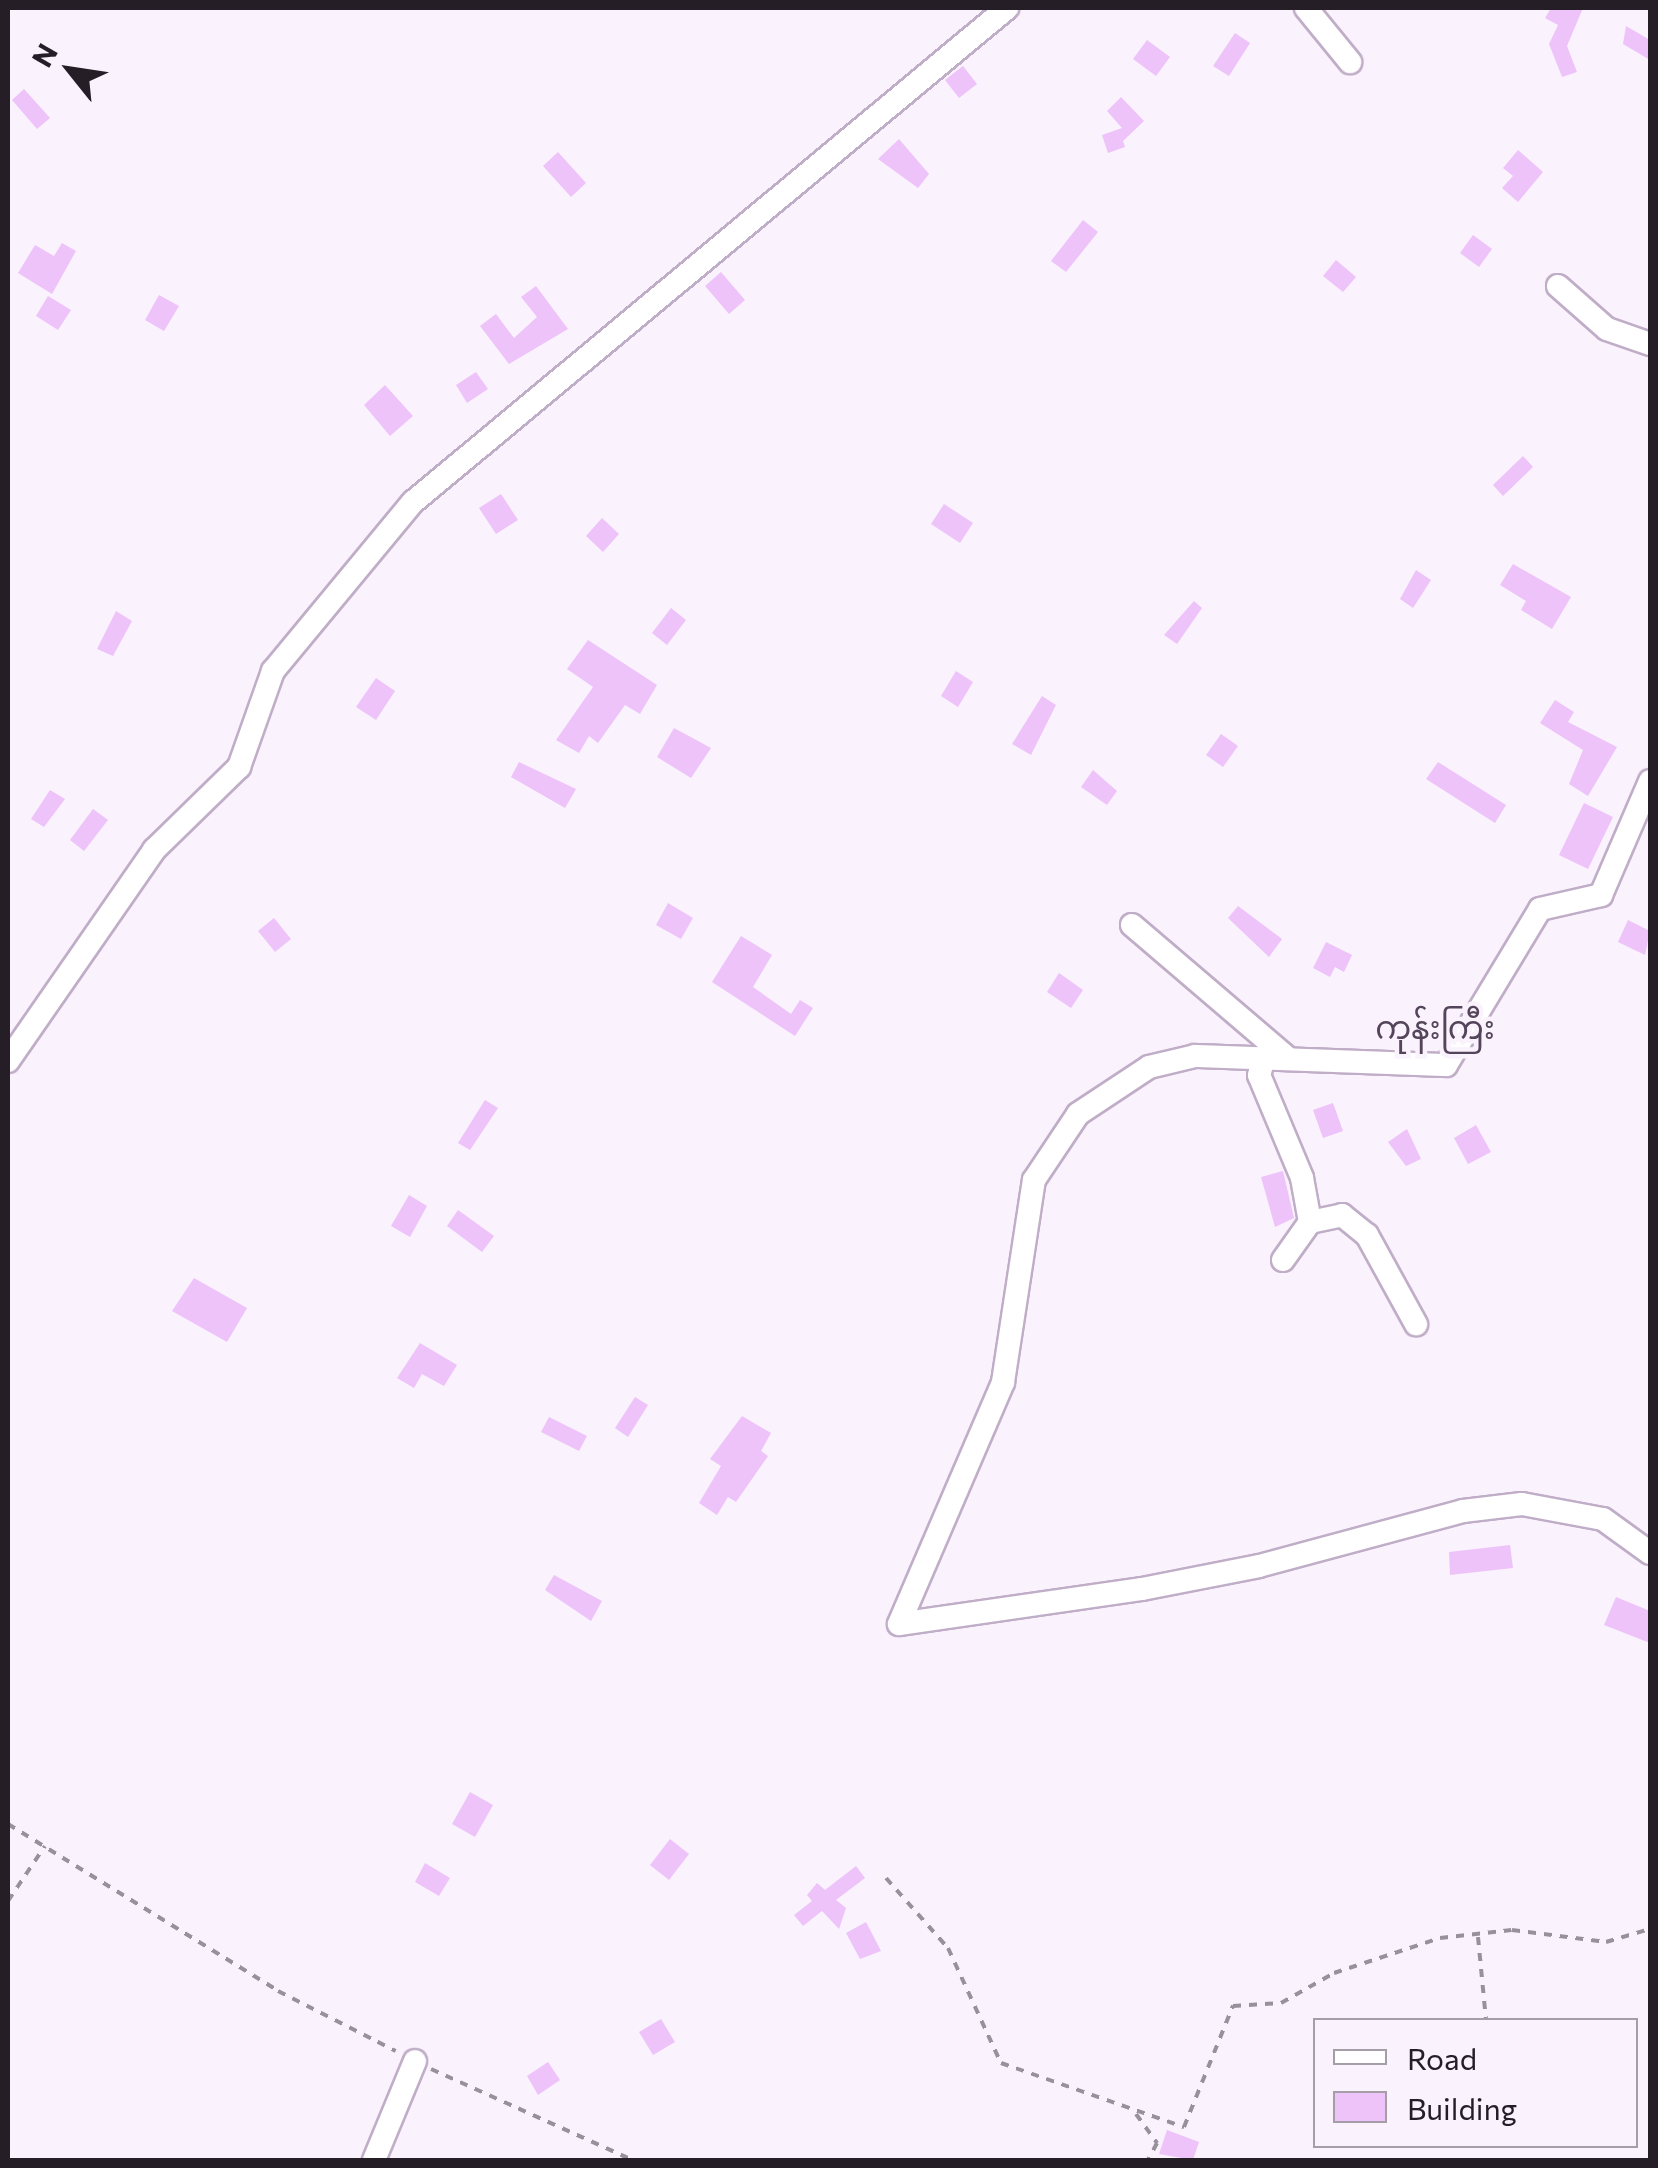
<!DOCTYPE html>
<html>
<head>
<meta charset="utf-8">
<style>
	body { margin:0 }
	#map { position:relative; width:1658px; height:2168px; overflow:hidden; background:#faf2fd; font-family:Commissioner,"Noto Sans Myanmar",sans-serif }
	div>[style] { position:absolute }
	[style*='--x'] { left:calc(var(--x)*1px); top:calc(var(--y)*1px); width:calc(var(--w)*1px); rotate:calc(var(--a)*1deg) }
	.building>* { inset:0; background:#edc3fa }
	.path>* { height:4px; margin-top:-2px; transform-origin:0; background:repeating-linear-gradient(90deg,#98919b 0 8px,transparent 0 16px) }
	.roads { filter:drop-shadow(2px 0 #c0adc7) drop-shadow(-2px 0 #c0adc7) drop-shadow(0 2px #c0adc7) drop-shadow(0 -2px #c0adc7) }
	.minor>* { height:22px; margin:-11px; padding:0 11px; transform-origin:11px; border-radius:11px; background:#fff }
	span { translate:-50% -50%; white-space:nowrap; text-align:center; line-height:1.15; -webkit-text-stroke:9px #faf2fd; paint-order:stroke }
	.quarter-label { font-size:32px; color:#55455b }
	.frame { position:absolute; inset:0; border:10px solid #251e27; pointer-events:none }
	.legend { position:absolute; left:1313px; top:2018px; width:325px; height:130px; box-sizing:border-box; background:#faf2fd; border:2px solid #a59da7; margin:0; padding:12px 18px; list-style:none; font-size:30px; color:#251e27 }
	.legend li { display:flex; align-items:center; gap:20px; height:50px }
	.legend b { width:50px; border:2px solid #a59da7 }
	.north { position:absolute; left:20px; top:20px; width:100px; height:100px; -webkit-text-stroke:8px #faf2fd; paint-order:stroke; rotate:300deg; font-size:28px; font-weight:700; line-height:40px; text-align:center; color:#251e27 }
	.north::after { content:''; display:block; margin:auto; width:35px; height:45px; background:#251e27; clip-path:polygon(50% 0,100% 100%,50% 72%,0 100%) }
</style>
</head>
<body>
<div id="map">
	<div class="building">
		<i style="clip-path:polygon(1551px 8px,1583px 8px,1567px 46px,1577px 72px,1562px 77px,1549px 44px,1558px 25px,1545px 18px)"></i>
		<i style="clip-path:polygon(1626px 26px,1650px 40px,1650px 60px,1623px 44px)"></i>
		<i style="clip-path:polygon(1235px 33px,1250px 43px,1229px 76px,1213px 66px)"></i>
		<i style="clip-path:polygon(1147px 40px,1170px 57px,1156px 76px,1133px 59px)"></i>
		<i style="clip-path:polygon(963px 66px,977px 84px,959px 98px,945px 80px)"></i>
		<i style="clip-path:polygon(24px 89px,50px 118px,37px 129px,12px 100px)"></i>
		<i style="clip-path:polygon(1121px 97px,1144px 121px,1123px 141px,1125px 147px,1108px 153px,1102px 135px,1122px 128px,1107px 111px)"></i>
		<i style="clip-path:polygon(899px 139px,929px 174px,918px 188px,878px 159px)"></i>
		<i style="clip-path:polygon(1518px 150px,1543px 172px,1518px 202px,1502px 188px,1513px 176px,1503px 168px)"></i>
		<i style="clip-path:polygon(558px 152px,586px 183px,571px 197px,543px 166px)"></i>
		<i style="clip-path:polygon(1083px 220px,1098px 232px,1066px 272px,1051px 261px)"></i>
		<i style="clip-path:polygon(1473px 235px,1492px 249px,1479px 267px,1460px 253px)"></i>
		<i style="clip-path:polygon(62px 243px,76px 251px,52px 294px,18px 273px,35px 245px,54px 256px)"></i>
		<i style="clip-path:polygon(1336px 260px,1356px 277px,1343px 292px,1323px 276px)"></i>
		<i style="clip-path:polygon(721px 272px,745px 300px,729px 314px,705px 286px)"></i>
		<i style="clip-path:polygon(536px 286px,568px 329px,509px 364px,480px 326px,496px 314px,514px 338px,537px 317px,521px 297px)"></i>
		<i style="clip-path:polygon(159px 295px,179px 306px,164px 331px,145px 320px)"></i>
		<i style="clip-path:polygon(48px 296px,71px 310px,58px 330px,36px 316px)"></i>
		<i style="clip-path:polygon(476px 372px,488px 389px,467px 403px,456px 385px)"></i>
		<i style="clip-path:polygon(385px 385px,413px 416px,390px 436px,364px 405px)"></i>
		<i style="clip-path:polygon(1523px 456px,1533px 467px,1503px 496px,1493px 485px)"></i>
		<i style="clip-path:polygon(501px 494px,518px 520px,496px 534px,479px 508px)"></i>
		<i style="clip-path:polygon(944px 504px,973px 523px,960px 543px,931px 524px)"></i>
		<i style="clip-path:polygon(602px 518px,619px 534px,603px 552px,586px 536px)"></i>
		<i style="clip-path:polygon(1513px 564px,1571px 597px,1552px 629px,1521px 610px,1526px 601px,1500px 585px)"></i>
		<i style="clip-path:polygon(1416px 570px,1431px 580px,1413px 608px,1400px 599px)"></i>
		<i style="clip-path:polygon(1194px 601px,1202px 608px,1177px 644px,1164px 635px)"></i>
		<i style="clip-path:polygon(671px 608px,686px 620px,667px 645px,652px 633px)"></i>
		<i style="clip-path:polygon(116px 611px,132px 621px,113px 656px,97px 649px)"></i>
		<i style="clip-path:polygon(588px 640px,657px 685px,640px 714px,625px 705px,598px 743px,589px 736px,579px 753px,556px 740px,593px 687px,567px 669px)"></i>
		<i style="clip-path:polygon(956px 671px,973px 682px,958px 707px,941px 696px)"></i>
		<i style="clip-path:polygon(376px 678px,395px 691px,376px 720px,356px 707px)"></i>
		<i style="clip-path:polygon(1042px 696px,1056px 705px,1031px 755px,1012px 744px)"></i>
		<i style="clip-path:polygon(1555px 700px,1574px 712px,1568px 722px,1617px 747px,1588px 796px,1569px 784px,1583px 750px,1540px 723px)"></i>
		<i style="clip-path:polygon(674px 728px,711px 748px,691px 778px,657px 757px)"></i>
		<i style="clip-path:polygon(1221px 734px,1238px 746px,1223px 767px,1206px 755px)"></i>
		<i style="clip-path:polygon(519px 762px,576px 789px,565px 808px,511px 777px)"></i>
		<i style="clip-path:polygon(1438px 762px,1506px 805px,1495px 823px,1426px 779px)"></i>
		<i style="clip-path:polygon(1093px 770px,1117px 791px,1107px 805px,1081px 787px)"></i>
		<i style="clip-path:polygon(50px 790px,65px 799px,44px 827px,31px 819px)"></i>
		<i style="clip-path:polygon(1584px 803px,1613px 817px,1588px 869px,1559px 855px)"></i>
		<i style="clip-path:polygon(93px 809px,108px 820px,84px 851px,70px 840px)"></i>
		<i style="clip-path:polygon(668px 903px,693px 918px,681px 939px,656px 925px)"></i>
		<i style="clip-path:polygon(1238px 906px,1282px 939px,1269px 957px,1228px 918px)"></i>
		<i style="clip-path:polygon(274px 918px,291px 939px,275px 952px,258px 931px)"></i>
		<i style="clip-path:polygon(1628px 920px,1650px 931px,1645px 955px,1618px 942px)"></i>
		<i style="clip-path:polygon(741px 936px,772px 955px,753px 987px,791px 1014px,800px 1000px,813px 1008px,795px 1036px,712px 982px)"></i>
		<i style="clip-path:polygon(1326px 942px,1352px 955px,1344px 972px,1335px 967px,1330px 977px,1313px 968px)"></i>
		<i style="clip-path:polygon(1059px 973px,1083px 990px,1071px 1008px,1047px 992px)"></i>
		<i style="clip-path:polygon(485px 1100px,498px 1108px,470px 1150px,458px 1143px)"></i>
		<i style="clip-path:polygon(1333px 1103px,1343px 1131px,1323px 1138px,1313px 1110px)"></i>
		<i style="clip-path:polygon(1476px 1125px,1491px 1152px,1468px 1164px,1454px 1138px)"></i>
		<i style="clip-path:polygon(1407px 1129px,1421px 1159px,1406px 1166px,1388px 1142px)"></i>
		<i style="clip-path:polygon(1283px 1171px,1294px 1218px,1275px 1227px,1261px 1177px)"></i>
		<i style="clip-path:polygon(409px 1195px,427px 1206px,410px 1237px,391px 1226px)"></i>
		<i style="clip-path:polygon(458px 1210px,494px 1236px,482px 1252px,447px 1226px)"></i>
		<i style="clip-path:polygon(194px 1278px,247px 1308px,227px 1342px,172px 1311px)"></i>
		<i style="clip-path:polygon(420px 1343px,457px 1365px,444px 1386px,422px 1374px,414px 1388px,397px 1378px)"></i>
		<i style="clip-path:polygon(635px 1397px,648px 1405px,628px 1437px,615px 1428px)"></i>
		<i style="clip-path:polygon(742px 1416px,771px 1433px,761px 1451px,768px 1456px,736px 1502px,728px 1497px,717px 1515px,699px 1503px,721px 1466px,710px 1459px)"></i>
		<i style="clip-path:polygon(549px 1417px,587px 1436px,579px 1451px,541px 1432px)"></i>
		<i style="clip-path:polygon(1510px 1545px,1513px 1568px,1450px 1575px,1449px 1552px)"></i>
		<i style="clip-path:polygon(554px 1575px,602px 1601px,591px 1621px,545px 1590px)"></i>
		<i style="clip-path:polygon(1616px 1597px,1650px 1611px,1650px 1643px,1604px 1625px)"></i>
		<i style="clip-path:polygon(470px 1792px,493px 1805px,475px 1837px,452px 1824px)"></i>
		<i style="clip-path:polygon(670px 1839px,689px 1854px,669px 1880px,650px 1865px)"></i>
		<i style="clip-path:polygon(425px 1863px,450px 1878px,439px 1896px,415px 1882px)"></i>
		<i style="clip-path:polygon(856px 1866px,865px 1878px,836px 1900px,846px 1908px,839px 1929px,822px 1911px,803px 1926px,794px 1915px,812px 1901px,807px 1895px,817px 1883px,825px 1890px)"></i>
		<i style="clip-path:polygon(866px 1922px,881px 1951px,860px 1959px,846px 1933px)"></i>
		<i style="clip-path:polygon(661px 2019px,675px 2042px,653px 2055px,639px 2032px)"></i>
		<i style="clip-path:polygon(548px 2062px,560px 2080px,538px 2095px,527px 2076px)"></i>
		<i style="clip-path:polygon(1167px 2130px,1199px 2142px,1193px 2160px,1159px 2154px)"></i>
	</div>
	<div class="path">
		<i style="--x:8;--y:1824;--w:317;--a:31.7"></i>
		<i style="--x:278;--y:1991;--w:132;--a:27"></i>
		<i style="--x:886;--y:1878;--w:94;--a:48.5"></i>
		<i style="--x:948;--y:1948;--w:127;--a:65.3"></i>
		<i style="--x:1001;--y:2063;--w:194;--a:19.3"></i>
		<i style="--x:1184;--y:2127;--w:131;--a:-68"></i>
		<i style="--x:1233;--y:2006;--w:48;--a:-3.6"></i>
		<i style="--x:1281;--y:2003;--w:61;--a:-29.5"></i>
		<i style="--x:1334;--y:1973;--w:112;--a:-18.3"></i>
		<i style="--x:1440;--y:1938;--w:72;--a:-6.3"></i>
		<i style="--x:1512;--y:1930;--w:95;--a:7.3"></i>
		<i style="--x:1606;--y:1942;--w:46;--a:-16.5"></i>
		<i style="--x:8;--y:1901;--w:66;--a:-56.1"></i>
		<i style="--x:1478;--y:1937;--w:83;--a:84.5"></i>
		<i style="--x:431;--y:2069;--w:222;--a:24.3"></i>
		<i style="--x:1136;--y:2114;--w:36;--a:54"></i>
		<i style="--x:1157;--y:2143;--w:19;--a:118"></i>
	</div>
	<div class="roads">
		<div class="minor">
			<i style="--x:1306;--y:8;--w:70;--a:50.8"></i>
			<i style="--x:1558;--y:286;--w:65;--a:41.3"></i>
			<i style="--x:1607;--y:329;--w:46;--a:19.2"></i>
			<i style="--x:1132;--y:925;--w:206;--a:40.5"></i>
			<i style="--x:1264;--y:1058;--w:18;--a:106"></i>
			<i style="--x:1259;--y:1075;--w:112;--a:67.3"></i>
			<i style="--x:1302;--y:1178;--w:45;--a:79.7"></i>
			<i style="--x:8;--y:1061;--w:257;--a:-55.3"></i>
			<i style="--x:154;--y:850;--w:119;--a:-44.3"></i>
			<i style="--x:239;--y:767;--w:102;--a:-70.5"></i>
			<i style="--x:273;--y:671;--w:219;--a:-50.4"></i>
			<i style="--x:413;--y:502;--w:773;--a:-39.75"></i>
			<i style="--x:1283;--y:1260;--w:47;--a:-54.6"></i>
			<i style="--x:1310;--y:1222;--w:33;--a:-12"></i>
			<i style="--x:1342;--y:1215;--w:32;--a:39"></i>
			<i style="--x:1367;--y:1235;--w:102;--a:61.2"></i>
			<i style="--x:899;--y:1624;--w:263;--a:-66.7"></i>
			<i style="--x:1003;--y:1382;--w:204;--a:-81.3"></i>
			<i style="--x:1034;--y:1180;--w:79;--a:-56.3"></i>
			<i style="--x:1078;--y:1114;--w:85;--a:-33.5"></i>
			<i style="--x:1149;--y:1067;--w:47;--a:-13.4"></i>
			<i style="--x:1195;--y:1056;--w:251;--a:2.1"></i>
			<i style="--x:1446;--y:1065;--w:182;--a:-58.9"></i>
			<i style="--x:1540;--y:909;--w:63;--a:-12.9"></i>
			<i style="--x:1601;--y:895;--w:124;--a:-66.7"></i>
			<i style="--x:899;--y:1624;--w:246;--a:-8.2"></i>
			<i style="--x:1142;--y:1589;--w:119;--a:-11.1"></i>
			<i style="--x:1259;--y:1566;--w:211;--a:-15.1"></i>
			<i style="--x:1463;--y:1511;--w:59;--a:-6.8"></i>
			<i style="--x:1522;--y:1504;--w:82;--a:10.5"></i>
			<i style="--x:1603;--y:1519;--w:58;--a:35.9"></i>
			<i style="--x:374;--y:2160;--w:107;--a:-67.5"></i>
		</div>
	</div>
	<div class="quarter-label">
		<span style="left:1435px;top:1026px">ကုန်းကြီး</span>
	</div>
	<div class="frame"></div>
	<ul class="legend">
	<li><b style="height:12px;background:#fff"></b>Road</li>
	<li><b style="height:28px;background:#edc3fa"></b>Building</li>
	</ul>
	<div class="north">N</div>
</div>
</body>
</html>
